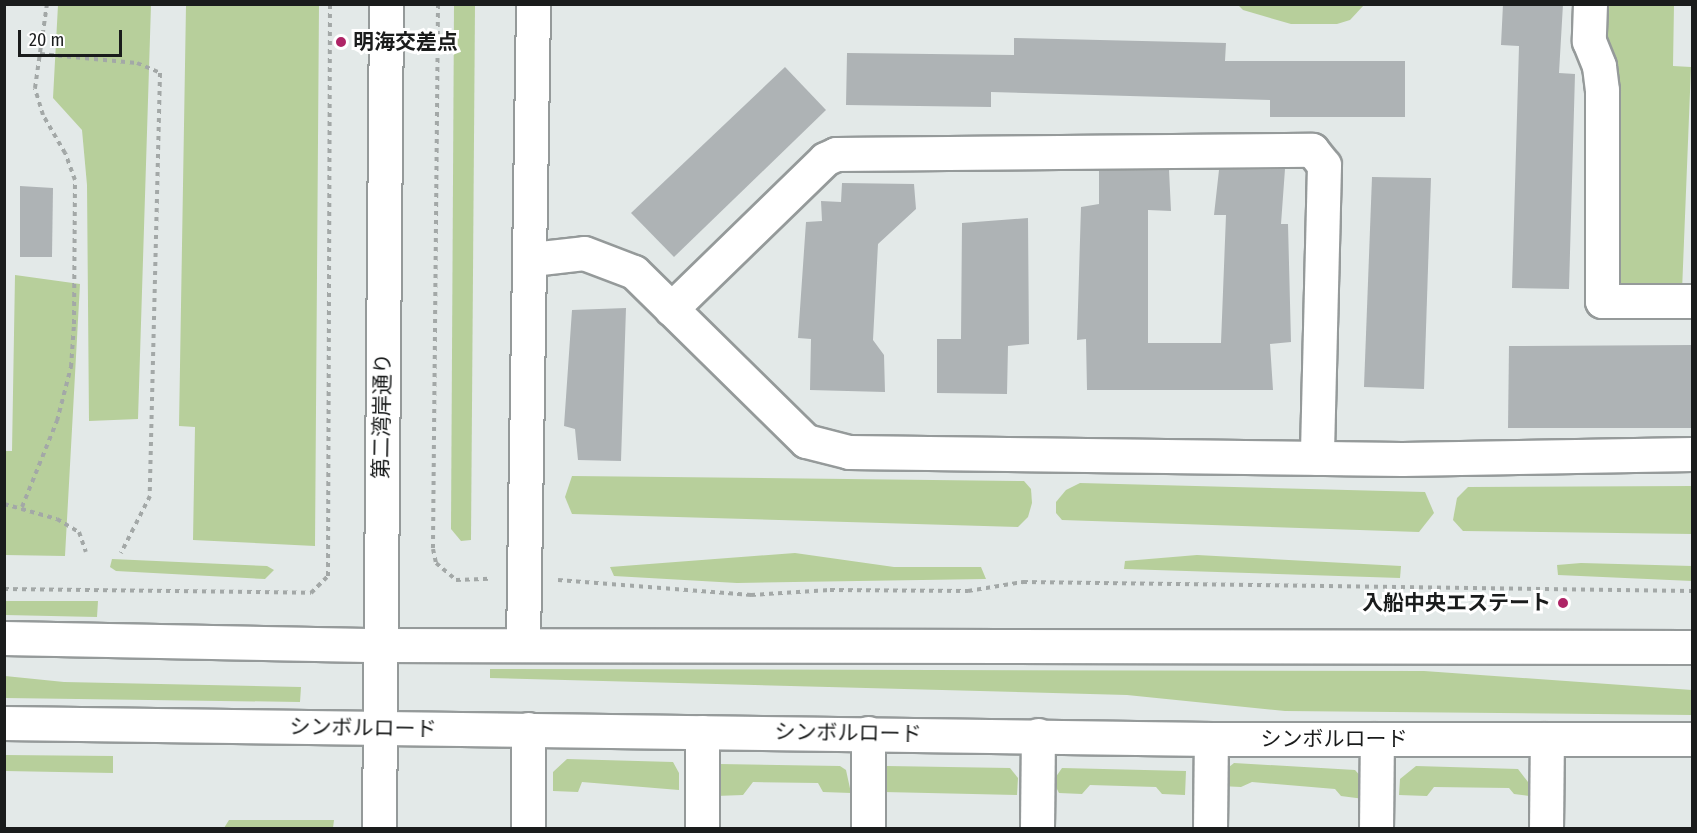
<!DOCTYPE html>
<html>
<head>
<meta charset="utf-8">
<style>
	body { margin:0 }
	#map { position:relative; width:1697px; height:833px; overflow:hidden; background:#e3e9e8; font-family:"Fira Sans Condensed","Noto Sans JP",sans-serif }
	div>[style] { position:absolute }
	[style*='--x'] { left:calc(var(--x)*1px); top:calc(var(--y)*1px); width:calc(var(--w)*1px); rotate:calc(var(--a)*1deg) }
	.green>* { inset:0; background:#b7cf9b }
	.building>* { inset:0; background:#aeb3b5 }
	.path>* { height:4px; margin-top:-2px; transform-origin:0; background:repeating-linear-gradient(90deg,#a3a8a7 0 4.5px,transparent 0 9px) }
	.roads { filter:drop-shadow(2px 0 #959a9a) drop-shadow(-2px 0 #959a9a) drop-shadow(0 2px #959a9a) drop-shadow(0 -2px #959a9a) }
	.minor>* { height:33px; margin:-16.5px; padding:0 16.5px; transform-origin:16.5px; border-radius:16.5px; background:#fff }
	.dots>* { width:16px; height:16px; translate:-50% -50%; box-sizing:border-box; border:3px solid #fff; border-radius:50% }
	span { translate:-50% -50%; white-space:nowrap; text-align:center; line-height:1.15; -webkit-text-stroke:6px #fff; paint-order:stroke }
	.poi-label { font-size:21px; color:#1a1c1c; font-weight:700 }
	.left { translate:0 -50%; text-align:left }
	.right { translate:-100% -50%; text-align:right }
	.street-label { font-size:21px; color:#1a1c1c }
	.frame { position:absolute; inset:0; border:6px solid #1a1c1c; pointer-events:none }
	.scale { position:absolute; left:18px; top:30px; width:104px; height:27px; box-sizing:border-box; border:3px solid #1a1c1c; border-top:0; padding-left:8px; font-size:18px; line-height:21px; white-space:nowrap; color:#1a1c1c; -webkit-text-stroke:4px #fff; paint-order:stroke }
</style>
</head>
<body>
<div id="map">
	<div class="green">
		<i style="clip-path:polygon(58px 5px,151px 5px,138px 419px,89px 421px,87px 185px,82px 130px,53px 98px)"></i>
		<i style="clip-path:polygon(186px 5px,319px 5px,315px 546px,193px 540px,195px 427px,179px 426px)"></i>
		<i style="clip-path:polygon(475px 5px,471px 540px,461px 541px,451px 529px,454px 5px)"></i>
		<i style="clip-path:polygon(1238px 5px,1364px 4px,1364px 5px,1350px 20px,1337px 24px,1291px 24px,1243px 10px)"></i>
		<i style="clip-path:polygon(1604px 5px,1674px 5px,1673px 66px,1691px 67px,1682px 291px,1620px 289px,1614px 280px,1619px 82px,1603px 42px)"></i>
		<i style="clip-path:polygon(15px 275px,80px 284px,65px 556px,5px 555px,4px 451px,12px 451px)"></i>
		<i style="clip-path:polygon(572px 476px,1024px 481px,1031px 489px,1032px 503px,1028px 517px,1018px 527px,572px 514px,565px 497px)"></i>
		<i style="clip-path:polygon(1080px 483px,1425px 492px,1434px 513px,1419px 532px,1062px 520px,1056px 513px,1056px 502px,1066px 490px)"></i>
		<i style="clip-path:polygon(1692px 486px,1692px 534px,1463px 531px,1453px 520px,1457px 498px,1468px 487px)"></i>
		<i style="clip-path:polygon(795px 553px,894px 567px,981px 567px,986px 579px,737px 583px,614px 576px,610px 567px)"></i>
		<i style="clip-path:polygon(1197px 555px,1401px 566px,1400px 578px,1124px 569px,1125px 561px)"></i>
		<i style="clip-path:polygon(112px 559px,267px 566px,274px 570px,265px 579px,116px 571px,110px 567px)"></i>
		<i style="clip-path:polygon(1581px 563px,1692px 566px,1692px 581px,1558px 575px,1557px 565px)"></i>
		<i style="clip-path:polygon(5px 601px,98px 601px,97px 617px,5px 615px)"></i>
		<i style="clip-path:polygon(490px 669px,1424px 671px,1692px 690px,1692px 715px,1285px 711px,1127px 695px,490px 678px)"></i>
		<i style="clip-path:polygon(5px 676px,64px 682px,301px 687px,300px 702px,6px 698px)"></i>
		<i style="clip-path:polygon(5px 755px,113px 756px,113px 773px,5px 771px)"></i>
		<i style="clip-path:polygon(567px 759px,673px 762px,679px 773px,679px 790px,582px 782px,578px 792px,553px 791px,553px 772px)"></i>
		<i style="clip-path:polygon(1234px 763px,1355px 770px,1363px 779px,1364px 799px,1341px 796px,1335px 789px,1252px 782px,1241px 787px,1220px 786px,1224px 771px)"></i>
		<i style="clip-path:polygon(719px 764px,840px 766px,846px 770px,851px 793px,823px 792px,818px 783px,753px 782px,743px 795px,716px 796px)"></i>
		<i style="clip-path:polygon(887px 766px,1010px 768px,1018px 778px,1017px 795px,884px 792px,882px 774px)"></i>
		<i style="clip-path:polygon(1416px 766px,1518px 769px,1528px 782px,1529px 796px,1514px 794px,1509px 788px,1434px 787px,1427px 796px,1399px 795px,1400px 779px)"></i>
		<i style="clip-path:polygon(1062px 768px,1186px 771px,1185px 795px,1162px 794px,1156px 787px,1090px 785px,1082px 794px,1059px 793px,1053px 781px)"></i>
		<i style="clip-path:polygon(229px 820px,334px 820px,333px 828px,224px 828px)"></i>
	</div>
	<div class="building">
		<i style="clip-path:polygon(1503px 4px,1563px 4px,1559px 73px,1575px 74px,1569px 289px,1512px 288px,1519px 46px,1501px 45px)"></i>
		<i style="clip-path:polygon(1014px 38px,1226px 43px,1225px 61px,1405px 61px,1405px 117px,1270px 117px,1270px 100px,991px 92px,991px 107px,846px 105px,847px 53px,1014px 55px)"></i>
		<i style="clip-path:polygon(785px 67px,826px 110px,674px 257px,631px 213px)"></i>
		<i style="clip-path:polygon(1285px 169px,1281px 224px,1288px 224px,1291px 342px,1270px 344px,1273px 390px,1087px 390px,1086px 339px,1077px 340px,1081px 207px,1099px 204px,1099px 171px,1169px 170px,1171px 211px,1148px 210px,1148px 343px,1221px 343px,1226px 215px,1214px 215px,1219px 170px)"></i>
		<i style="clip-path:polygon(1372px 177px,1431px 178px,1424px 389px,1364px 387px)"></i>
		<i style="clip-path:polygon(842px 183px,914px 184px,916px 209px,878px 244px,873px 340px,884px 355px,885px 392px,810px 390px,811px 339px,798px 338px,806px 222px,822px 221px,821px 201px,841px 202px)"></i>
		<i style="clip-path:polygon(20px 186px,53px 188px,52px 257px,20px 257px)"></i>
		<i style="clip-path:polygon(1028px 218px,1029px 344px,1008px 346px,1007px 394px,937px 393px,937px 339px,961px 339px,962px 223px)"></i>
		<i style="clip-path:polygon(626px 308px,621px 461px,578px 460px,575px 429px,564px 426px,572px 310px)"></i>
		<i style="clip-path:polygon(1692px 345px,1692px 428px,1508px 428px,1509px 346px)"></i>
	</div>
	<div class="path">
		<i style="--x:438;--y:4;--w:545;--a:90.53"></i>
		<i style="--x:433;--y:549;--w:14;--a:78"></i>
		<i style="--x:436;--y:563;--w:26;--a:40"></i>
		<i style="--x:456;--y:580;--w:34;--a:-2"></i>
		<i style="--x:40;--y:54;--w:97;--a:5.3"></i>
		<i style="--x:137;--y:63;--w:25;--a:23"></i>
		<i style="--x:160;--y:73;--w:423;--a:91.4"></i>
		<i style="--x:150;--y:496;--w:64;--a:117"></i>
		<i style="--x:4;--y:504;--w:55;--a:15.8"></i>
		<i style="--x:57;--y:519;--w:26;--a:31"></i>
		<i style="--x:79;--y:532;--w:21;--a:71"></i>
		<i style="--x:22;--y:507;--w:93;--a:-67.9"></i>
		<i style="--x:57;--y:421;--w:56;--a:-75.5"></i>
		<i style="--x:71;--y:367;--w:43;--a:-86"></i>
		<i style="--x:74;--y:324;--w:144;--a:-89.6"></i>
		<i style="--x:75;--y:180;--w:29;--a:-110"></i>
		<i style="--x:65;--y:153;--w:44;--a:-120.1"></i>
		<i style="--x:43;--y:115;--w:28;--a:-107"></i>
		<i style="--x:35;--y:88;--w:85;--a:-81.9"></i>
		<i style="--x:558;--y:580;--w:194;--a:4.4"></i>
		<i style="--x:751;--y:595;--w:79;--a:-3.6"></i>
		<i style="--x:830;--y:590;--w:138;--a:0.4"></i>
		<i style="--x:968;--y:591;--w:56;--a:-9.3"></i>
		<i style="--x:1023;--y:582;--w:669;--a:0.77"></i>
		<i style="--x:4;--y:589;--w:307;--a:0.7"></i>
		<i style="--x:311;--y:593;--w:24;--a:-45"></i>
		<i style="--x:328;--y:576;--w:572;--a:-89.8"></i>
	</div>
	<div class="roads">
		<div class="minor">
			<i style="--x:1590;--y:4;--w:37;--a:92"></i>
			<i style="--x:1589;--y:41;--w:27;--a:68"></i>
			<i style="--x:1599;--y:66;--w:24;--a:83"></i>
			<i style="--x:1602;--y:90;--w:211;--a:90"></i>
			<i style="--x:1602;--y:301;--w:90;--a:0"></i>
			<i style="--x:532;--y:259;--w:52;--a:-6.6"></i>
			<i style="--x:584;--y:253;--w:53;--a:20.8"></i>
			<i style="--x:634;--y:272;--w:241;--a:44.5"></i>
			<i style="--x:806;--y:441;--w:44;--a:14.3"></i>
			<i style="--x:849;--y:452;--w:553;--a:0.73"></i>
			<i style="--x:1402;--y:459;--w:290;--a:-1"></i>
			<i style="--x:671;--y:309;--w:215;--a:-44.2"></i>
			<i style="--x:825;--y:159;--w:12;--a:-24"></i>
			<i style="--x:836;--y:154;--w:476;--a:-0.5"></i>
			<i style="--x:1312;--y:150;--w:19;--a:51"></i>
			<i style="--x:1324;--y:165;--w:293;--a:91.4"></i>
			<i style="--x:4;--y:638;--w:376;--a:1.1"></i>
			<i style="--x:380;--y:645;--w:1312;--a:0.09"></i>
			<i style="--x:523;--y:643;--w:639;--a:-89.1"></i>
			<i style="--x:4;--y:723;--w:1207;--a:0.76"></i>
			<i style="--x:1211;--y:739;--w:481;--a:0"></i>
			<i style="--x:379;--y:828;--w:824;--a:-89.51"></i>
			<i style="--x:528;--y:828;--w:99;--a:-90"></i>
			<i style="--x:702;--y:828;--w:96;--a:-90"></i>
			<i style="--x:868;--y:828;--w:95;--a:-90"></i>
			<i style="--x:1037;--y:828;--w:93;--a:-89.4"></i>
			<i style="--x:1210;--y:828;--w:89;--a:-89.4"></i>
			<i style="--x:1376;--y:828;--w:89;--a:-89.4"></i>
			<i style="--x:1546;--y:828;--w:89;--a:-89.4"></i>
		</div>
	</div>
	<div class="dots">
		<i style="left:341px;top:42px;background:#ae2466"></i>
		<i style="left:1563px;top:603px;background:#ae2466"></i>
	</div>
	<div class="poi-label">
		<span class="left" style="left:353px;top:42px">明海交差点</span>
		<span class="right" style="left:1551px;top:603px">入船中央エステート</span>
	</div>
	<div class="street-label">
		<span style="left:382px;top:416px;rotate:-89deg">第二湾岸通り</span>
		<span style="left:363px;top:728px;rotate:1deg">シンボルロード</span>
		<span style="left:848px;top:733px;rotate:1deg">シンボルロード</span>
		<span style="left:1334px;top:739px">シンボルロード</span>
	</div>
	<div class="frame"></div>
	<div class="scale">20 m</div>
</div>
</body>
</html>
